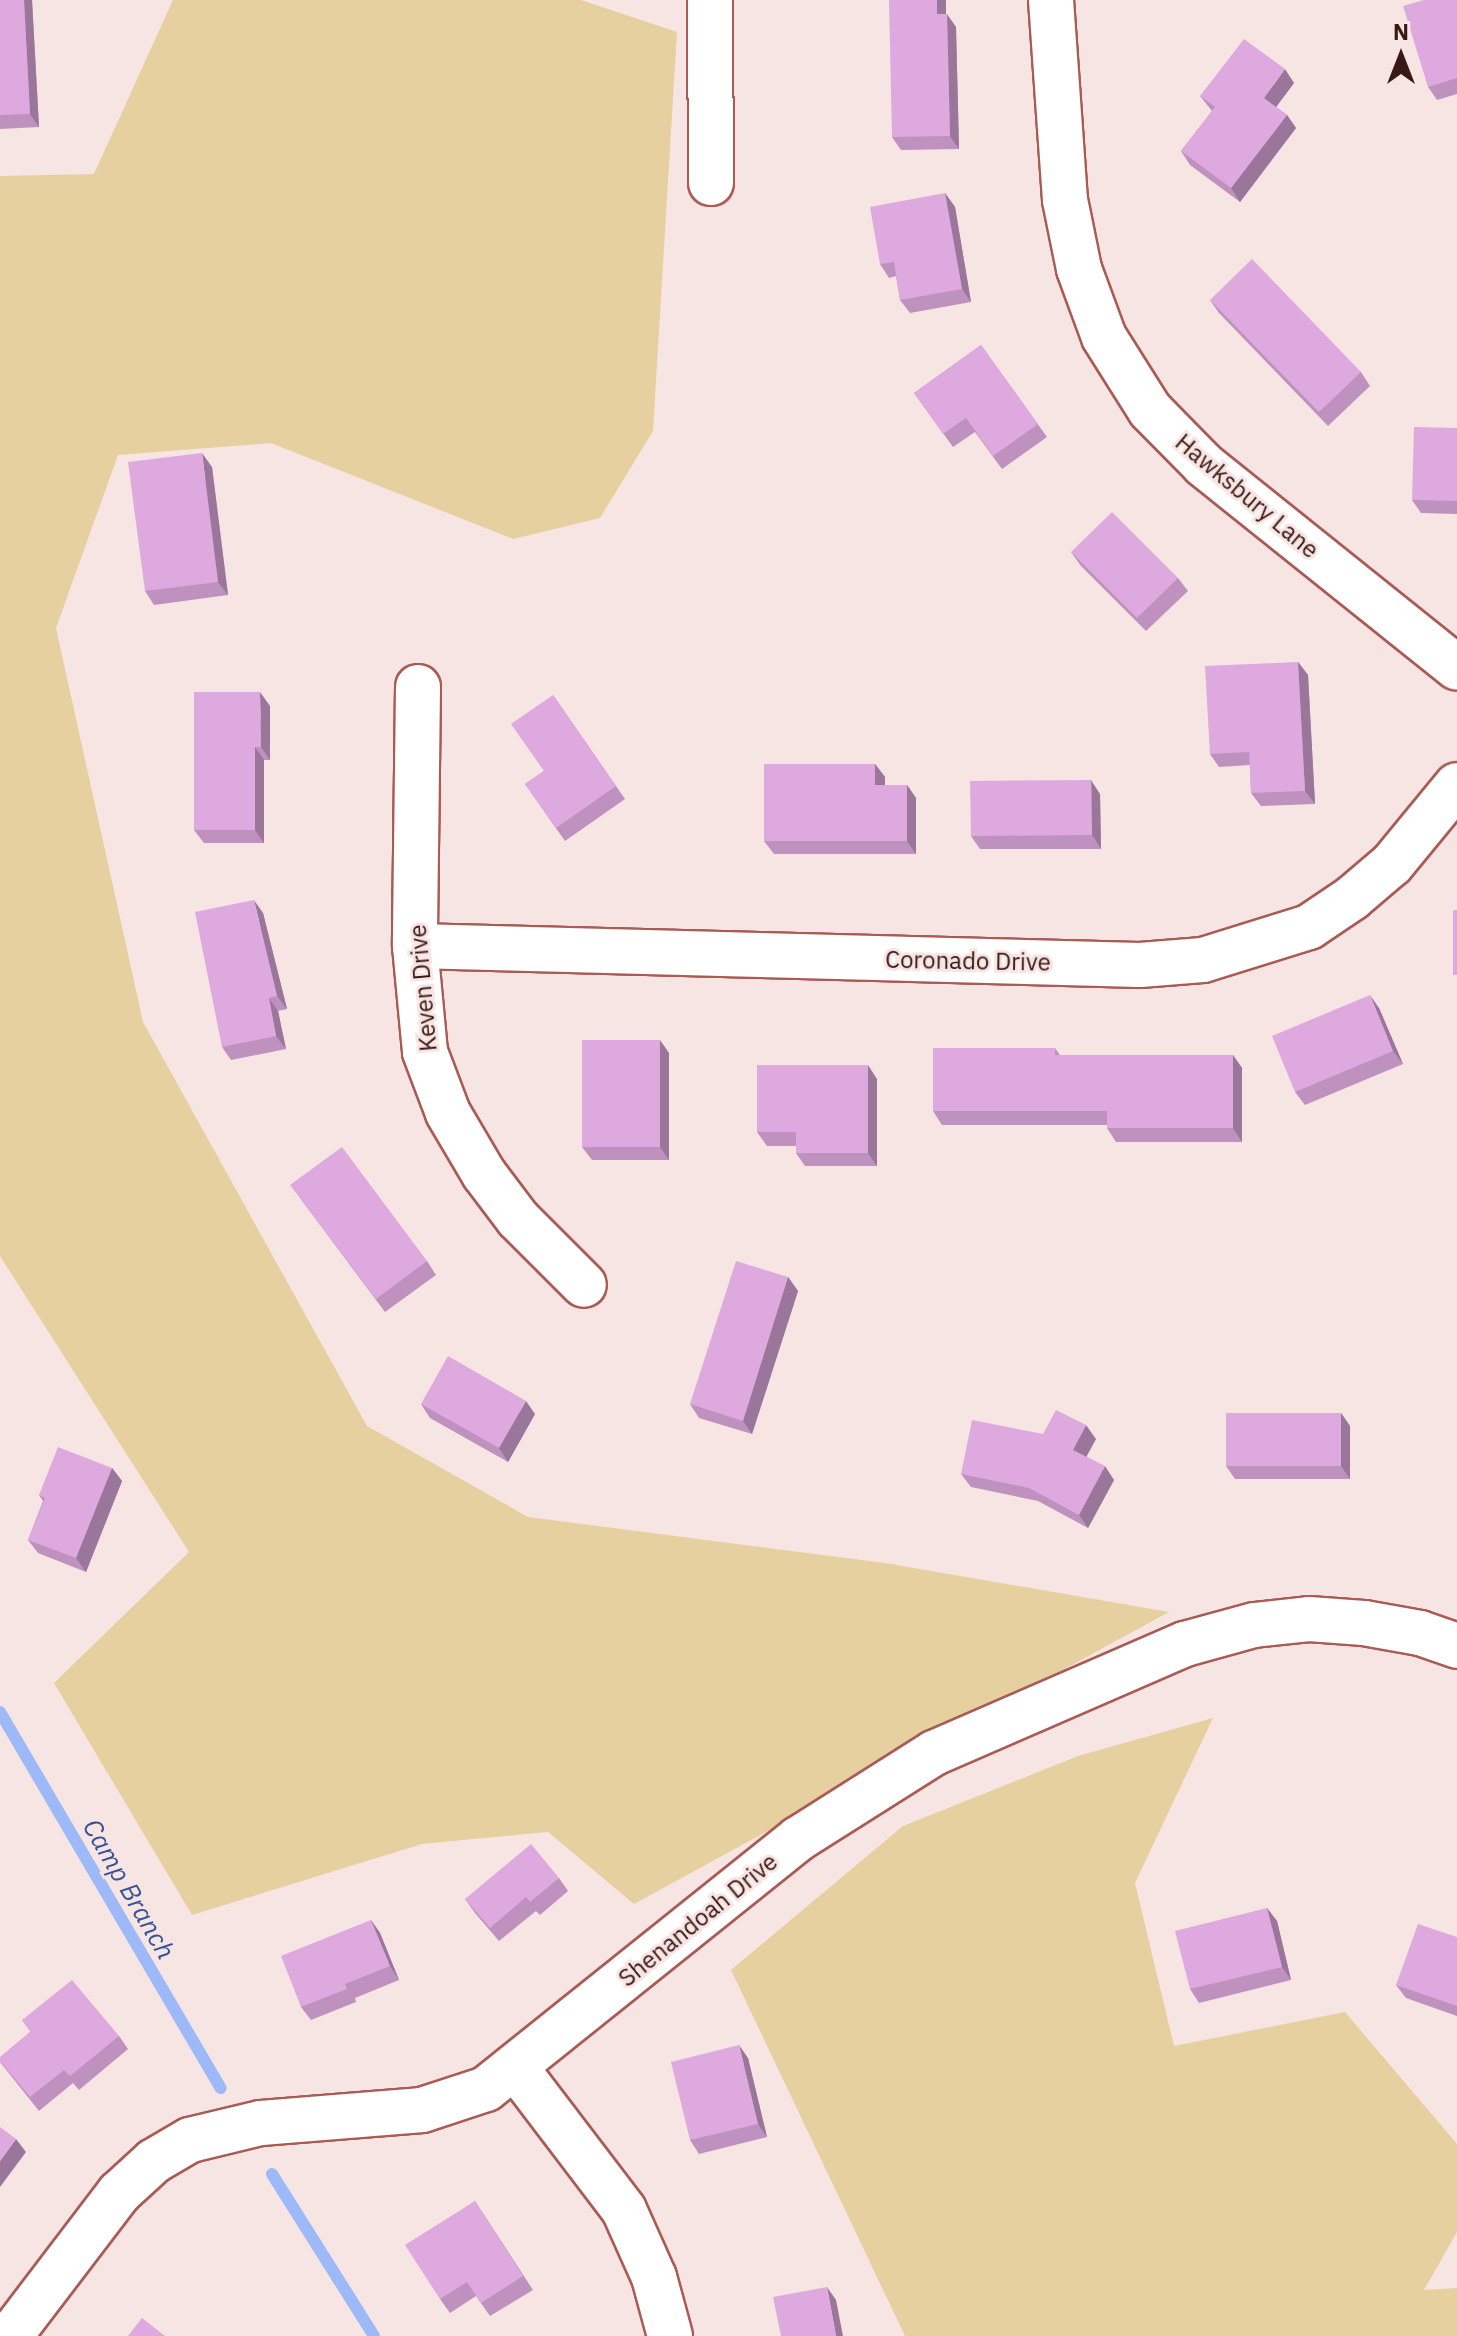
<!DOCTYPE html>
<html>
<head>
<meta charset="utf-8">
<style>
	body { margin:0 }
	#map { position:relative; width:1457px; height:2336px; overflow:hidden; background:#f7e5e3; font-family:"IBM Plex Sans",sans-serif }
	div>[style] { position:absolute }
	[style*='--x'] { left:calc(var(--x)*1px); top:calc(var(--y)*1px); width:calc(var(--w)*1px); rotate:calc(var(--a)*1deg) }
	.green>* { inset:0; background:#e6d0a0 }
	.stream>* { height:12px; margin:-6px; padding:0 6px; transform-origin:6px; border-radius:6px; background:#9eb9f7 }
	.roads { filter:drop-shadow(2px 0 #a95b54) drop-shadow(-2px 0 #a95b54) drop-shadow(0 2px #a95b54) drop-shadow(0 -2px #a95b54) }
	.minor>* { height:44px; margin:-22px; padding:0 22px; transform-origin:22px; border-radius:22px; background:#fff }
	.wall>* { inset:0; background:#be91bf }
	.shaded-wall>* { inset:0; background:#9b769b }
	.building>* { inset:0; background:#dda9de }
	span { translate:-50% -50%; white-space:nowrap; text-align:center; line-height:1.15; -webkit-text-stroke:6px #f7e5e3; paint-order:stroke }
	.street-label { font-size:24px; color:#391916 }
	.water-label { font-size:26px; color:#36529b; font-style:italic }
	.north { position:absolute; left:1361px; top:16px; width:80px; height:80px; -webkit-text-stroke:6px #f7e5e3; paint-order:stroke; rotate:0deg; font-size:22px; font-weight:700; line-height:32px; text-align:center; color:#391916 }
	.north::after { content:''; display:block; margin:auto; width:28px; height:36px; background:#391916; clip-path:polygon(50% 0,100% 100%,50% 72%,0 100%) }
</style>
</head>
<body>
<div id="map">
	<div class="green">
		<i style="clip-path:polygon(173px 0,581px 0,677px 32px,653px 431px,600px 518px,513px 539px,271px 443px,118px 455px,56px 628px,143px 1022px,367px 1426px,528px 1517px,885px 1563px,1169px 1612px,634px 1904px,548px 1832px,422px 1844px,192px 1915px,54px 1683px,189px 1552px,0 1256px,0 176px,94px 174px)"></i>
		<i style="clip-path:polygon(1213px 1718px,1135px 1883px,1174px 2046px,1345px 2012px,1457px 2144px,1457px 2232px,1424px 2290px,1457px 2288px,1457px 2336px,905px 2336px,731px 1970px,903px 1826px,1078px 1756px)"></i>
	</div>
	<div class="stream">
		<i style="--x:0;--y:1712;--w:436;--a:59.6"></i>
		<i style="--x:272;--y:2174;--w:191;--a:57.8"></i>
	</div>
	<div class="roads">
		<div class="minor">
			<i style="--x:710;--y:0;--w:183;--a:89.7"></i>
			<i style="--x:1051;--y:0;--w:200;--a:86"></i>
			<i style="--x:1065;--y:200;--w:70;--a:78.5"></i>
			<i style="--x:1079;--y:269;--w:72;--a:69.8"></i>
			<i style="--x:1104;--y:337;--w:86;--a:57.8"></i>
			<i style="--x:1150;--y:410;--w:77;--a:45.5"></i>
			<i style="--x:1204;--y:465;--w:324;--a:38.7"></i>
			<i style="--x:418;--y:687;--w:259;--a:90.7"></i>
			<i style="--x:415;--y:946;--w:106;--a:84.6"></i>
			<i style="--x:425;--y:1052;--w:65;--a:69.3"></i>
			<i style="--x:448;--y:1113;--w:71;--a:59.5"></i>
			<i style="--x:484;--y:1174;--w:56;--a:52.9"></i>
			<i style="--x:518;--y:1219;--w:93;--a:45"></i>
			<i style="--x:415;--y:946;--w:725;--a:1.5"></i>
			<i style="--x:1140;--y:965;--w:63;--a:-4.5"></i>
			<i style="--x:1203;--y:960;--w:111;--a:-17.3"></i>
			<i style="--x:1309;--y:927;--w:52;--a:-34"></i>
			<i style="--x:1352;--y:898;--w:52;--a:-40.4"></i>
			<i style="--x:1392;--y:864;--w:102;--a:-50.6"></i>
			<i style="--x:516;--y:2068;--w:178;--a:52.7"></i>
			<i style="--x:624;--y:2210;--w:73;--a:65.9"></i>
			<i style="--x:654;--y:2277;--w:61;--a:74.8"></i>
			<i style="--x:10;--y:2336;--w:180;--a:-52.7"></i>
			<i style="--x:119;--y:2193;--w:47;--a:-42.4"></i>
			<i style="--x:154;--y:2161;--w:42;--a:-30.3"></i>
			<i style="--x:190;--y:2140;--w:73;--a:-13.5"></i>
			<i style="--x:261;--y:2123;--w:162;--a:-4.6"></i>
			<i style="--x:422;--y:2110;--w:67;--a:-18.2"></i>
			<i style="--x:486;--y:2089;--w:400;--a:-38.7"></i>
			<i style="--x:798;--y:1839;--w:161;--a:-32.3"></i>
			<i style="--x:934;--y:1753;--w:274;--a:-23.5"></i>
			<i style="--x:1185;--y:1644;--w:72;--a:-15.4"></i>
			<i style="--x:1254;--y:1625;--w:55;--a:-6.2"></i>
			<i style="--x:1309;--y:1619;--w:55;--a:4.2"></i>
			<i style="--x:1364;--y:1623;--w:57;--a:10.1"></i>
			<i style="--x:1420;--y:1633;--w:39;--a:19"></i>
		</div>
	</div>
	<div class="wall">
		<i style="clip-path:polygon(0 0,32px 0,39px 127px,0 129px)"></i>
		<i style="clip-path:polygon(946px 0,946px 14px,956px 27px,959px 149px,901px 150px,892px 137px)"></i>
		<i style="clip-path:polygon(1457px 0,1457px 94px,1437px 100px,1428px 87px)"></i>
		<i style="clip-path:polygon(1294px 83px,1276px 107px,1287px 115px,1296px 128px,1240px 202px,1190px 165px,1181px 151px,1212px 111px,1200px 96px)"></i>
		<i style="clip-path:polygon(945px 193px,955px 207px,971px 302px,910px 313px,900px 300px,896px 276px,889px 278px,880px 264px)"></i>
		<i style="clip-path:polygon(1210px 300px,1361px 372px,1370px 386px,1328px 426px,1219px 313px)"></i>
		<i style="clip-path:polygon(981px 345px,1047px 437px,1002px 469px,975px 432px,953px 447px,914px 393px)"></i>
		<i style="clip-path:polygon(1457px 428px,1457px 514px,1421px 513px,1412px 500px)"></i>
		<i style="clip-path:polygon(212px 467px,228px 595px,154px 605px,145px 591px)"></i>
		<i style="clip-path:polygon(1071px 552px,1178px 578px,1188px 591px,1146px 631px,1081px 566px)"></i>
		<i style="clip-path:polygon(1298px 662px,1308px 675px,1315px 804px,1261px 806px,1251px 793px,1250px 765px,1219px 767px,1210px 754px)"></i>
		<i style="clip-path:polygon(553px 695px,625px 799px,565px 841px,525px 784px,544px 771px)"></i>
		<i style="clip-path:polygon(270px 706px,270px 760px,264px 760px,264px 843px,204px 843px,194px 830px)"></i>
		<i style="clip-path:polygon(875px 764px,885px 777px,885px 785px,907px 785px,916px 798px,916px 854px,774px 854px,764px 841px)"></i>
		<i style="clip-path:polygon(1100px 794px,1101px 849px,980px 849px,971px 836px)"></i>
		<i style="clip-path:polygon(263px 913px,287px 1009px,278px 1011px,286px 1049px,231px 1060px,222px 1047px)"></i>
		<i style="clip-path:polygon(1379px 1008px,1403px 1064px,1305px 1105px,1295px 1092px)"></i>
		<i style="clip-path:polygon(1055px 1048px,1060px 1055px,1233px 1055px,1242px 1068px,1242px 1142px,1116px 1142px,1107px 1128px,1107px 1125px,942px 1125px,933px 1111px)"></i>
		<i style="clip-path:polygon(669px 1053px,669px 1160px,592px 1160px,582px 1147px)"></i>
		<i style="clip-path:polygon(877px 1079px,877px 1166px,805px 1166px,796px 1153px,796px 1146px,767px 1146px,757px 1132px)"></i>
		<i style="clip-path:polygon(300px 1198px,427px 1261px,436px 1275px,385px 1312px)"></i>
		<i style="clip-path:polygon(788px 1277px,798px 1291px,752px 1434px,699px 1418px,690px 1404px)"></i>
		<i style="clip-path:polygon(421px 1404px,535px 1414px,508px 1462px,430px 1418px)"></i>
		<i style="clip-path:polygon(1341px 1413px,1350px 1426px,1350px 1479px,1235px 1479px,1226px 1466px)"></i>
		<i style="clip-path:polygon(1043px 1434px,1096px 1439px,1086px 1456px,1114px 1480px,1088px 1528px,1038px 1501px,971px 1487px,961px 1474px)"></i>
		<i style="clip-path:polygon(112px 1468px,122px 1481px,86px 1572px,38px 1553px,28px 1540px,43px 1501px,39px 1495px)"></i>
		<i style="clip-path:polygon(559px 1878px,568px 1891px,540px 1915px,536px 1911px,499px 1941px,475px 1913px,465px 1899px)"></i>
		<i style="clip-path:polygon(1267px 1908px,1277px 1921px,1291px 1980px,1199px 2003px,1190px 1989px)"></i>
		<i style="clip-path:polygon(371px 1920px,380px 1933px,399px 1980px,355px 1998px,356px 2002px,311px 2020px,301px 2007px)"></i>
		<i style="clip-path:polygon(1457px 1937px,1457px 2016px,1406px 1998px,1396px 1985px)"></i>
		<i style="clip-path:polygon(22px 2020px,119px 2036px,128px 2049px,79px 2090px,73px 2083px,39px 2111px,0 2062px,31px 2032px)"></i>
		<i style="clip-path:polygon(748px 2058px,767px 2137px,699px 2154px,690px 2140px)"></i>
		<i style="clip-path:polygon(475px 2201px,533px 2290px,490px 2316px,476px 2296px,450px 2313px,440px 2299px)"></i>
	</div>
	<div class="shaded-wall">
		<i style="clip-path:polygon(24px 0,32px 0,39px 127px,30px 114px)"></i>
		<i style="clip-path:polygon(937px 0,946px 0,946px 27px,937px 14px)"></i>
		<i style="clip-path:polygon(947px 14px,956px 27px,959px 149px,950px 136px)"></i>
		<i style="clip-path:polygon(1285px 69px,1294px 83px,1273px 111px,1264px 98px)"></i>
		<i style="clip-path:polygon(1287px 115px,1296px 128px,1240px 202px,1231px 188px)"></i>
		<i style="clip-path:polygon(945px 193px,955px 207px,971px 302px,962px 289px)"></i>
		<i style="clip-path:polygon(202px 453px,212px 467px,228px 595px,218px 582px)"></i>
		<i style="clip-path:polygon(1298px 662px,1308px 675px,1315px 804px,1305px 791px)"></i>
		<i style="clip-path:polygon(260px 692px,270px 706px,270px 760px,261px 747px)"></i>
		<i style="clip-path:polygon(255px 747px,264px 760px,264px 843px,255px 830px)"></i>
		<i style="clip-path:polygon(875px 764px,885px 777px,885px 798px,875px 785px)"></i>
		<i style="clip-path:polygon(1091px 780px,1100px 794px,1101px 849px,1092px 835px)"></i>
		<i style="clip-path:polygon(907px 785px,916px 798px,916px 854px,907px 841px)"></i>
		<i style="clip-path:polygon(254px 900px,263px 913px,287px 1009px,277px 996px)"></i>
		<i style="clip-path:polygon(1370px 995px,1379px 1008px,1403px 1064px,1393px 1051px)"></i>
		<i style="clip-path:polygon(269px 998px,278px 1011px,286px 1049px,276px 1036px)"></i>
		<i style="clip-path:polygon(660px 1040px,669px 1053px,669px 1160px,660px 1147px)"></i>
		<i style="clip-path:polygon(1233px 1055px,1242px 1068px,1242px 1142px,1233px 1128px)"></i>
		<i style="clip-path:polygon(868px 1065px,877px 1079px,877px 1166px,868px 1153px)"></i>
		<i style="clip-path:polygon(788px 1277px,798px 1291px,752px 1434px,743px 1421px)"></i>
		<i style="clip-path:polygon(526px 1401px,535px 1414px,508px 1462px,499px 1448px)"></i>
		<i style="clip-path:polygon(1341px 1413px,1350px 1426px,1350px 1479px,1341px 1466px)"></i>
		<i style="clip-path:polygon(1086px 1425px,1096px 1439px,1083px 1463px,1073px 1450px)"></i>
		<i style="clip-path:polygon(1105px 1466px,1114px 1480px,1088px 1528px,1079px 1515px)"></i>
		<i style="clip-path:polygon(112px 1468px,122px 1481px,86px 1572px,76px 1558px)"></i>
		<i style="clip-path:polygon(1267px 1908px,1277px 1921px,1291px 1980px,1282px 1967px)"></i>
		<i style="clip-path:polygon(371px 1920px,380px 1933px,399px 1980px,390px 1966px)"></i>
		<i style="clip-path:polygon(739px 2045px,748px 2058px,767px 2137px,758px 2124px)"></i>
		<i style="clip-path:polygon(16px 2139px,26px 2152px,0 2187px,0 2161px)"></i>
		<i style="clip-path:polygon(827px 2287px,836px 2300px,843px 2336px,836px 2336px)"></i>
	</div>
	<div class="building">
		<i style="clip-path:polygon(0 0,24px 0,30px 114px,0 115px)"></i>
		<i style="clip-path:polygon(889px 0,937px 0,937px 14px,947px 14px,950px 136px,892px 137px)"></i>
		<i style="clip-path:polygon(1424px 0,1457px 0,1457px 78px,1428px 87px,1403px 6px)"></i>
		<i style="clip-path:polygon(1244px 39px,1285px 69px,1264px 98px,1287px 115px,1231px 188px,1181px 151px,1215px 107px,1200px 96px)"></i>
		<i style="clip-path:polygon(945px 193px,962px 289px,900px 300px,894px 262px,880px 264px,870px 207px)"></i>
		<i style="clip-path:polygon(1252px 259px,1361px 372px,1319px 412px,1210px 300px)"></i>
		<i style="clip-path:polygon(981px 345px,1038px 424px,993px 456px,966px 418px,943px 434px,914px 393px)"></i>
		<i style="clip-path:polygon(1414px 427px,1457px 428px,1457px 501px,1412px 500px)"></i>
		<i style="clip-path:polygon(202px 453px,218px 582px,145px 591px,128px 462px)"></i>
		<i style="clip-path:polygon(1112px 512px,1178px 578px,1137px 618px,1071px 552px)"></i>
		<i style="clip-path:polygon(1298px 662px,1305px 791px,1251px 793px,1249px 752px,1210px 754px,1205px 666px)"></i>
		<i style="clip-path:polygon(194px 692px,260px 692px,261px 747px,255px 747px,255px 830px,194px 830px)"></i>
		<i style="clip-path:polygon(553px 695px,616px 786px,556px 828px,525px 784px,544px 771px,511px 724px)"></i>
		<i style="clip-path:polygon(764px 764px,875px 764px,875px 785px,907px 785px,907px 841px,764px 841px)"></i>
		<i style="clip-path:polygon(1091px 780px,1092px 835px,971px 836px,970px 781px)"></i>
		<i style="clip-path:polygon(254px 900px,277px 996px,269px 998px,276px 1036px,222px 1047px,195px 912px)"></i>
		<i style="clip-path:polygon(1453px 910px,1457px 910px,1457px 975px,1453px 975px)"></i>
		<i style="clip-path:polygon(1370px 995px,1393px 1051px,1295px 1092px,1272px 1036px)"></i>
		<i style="clip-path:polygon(582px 1040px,660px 1040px,660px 1147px,582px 1147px)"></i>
		<i style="clip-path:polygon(933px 1048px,1055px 1048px,1055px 1055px,1233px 1055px,1233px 1128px,1107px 1128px,1107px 1111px,933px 1111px)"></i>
		<i style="clip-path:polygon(757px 1065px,868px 1065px,868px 1153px,796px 1153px,796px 1132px,757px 1132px)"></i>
		<i style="clip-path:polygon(342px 1147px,427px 1261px,376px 1299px,290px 1185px)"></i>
		<i style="clip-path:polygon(736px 1261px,788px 1277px,743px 1421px,690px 1404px)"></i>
		<i style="clip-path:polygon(448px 1356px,526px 1401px,499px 1448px,421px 1404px)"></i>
		<i style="clip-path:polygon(1056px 1410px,1086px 1425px,1073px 1450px,1105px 1466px,1079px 1515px,1029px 1488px,961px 1474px,972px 1420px,1043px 1434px)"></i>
		<i style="clip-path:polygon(1226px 1413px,1341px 1413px,1341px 1466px,1226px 1466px)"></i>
		<i style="clip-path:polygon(58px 1447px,112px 1468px,76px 1558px,28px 1540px,45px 1498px,39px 1495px)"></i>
		<i style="clip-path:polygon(531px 1844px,559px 1878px,530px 1902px,526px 1897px,490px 1928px,465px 1899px)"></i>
		<i style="clip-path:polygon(1267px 1908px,1282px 1967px,1190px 1989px,1175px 1931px)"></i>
		<i style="clip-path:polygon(371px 1920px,390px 1966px,345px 1984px,347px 1989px,301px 2007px,281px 1956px)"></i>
		<i style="clip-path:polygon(1418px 1924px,1457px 1937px,1457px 2006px,1396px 1985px)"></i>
		<i style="clip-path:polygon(72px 1980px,119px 2036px,70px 2076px,64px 2070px,30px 2097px,0 2061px,0 2057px,31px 2031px,22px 2020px)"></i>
		<i style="clip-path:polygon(739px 2045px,758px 2124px,690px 2140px,671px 2062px)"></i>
		<i style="clip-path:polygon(0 2127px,16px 2139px,0 2161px)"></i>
		<i style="clip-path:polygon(475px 2201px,523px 2276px,481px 2303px,467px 2282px,440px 2299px,405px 2245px)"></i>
		<i style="clip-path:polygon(827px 2287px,836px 2336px,781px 2336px,773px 2297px)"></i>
		<i style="clip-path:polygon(142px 2318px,165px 2336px,128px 2336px)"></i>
	</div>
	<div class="street-label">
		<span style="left:1247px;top:496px;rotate:40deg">Hawksbury Lane</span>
		<span style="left:968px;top:961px;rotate:1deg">Coronado Drive</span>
		<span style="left:423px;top:988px;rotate:-95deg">Keven Drive</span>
		<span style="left:698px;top:1920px;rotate:-39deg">Shenandoah Drive</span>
	</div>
	<div class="water-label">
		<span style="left:129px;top:1889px;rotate:60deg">Camp Branch</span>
	</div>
	<div class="north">N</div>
</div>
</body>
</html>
